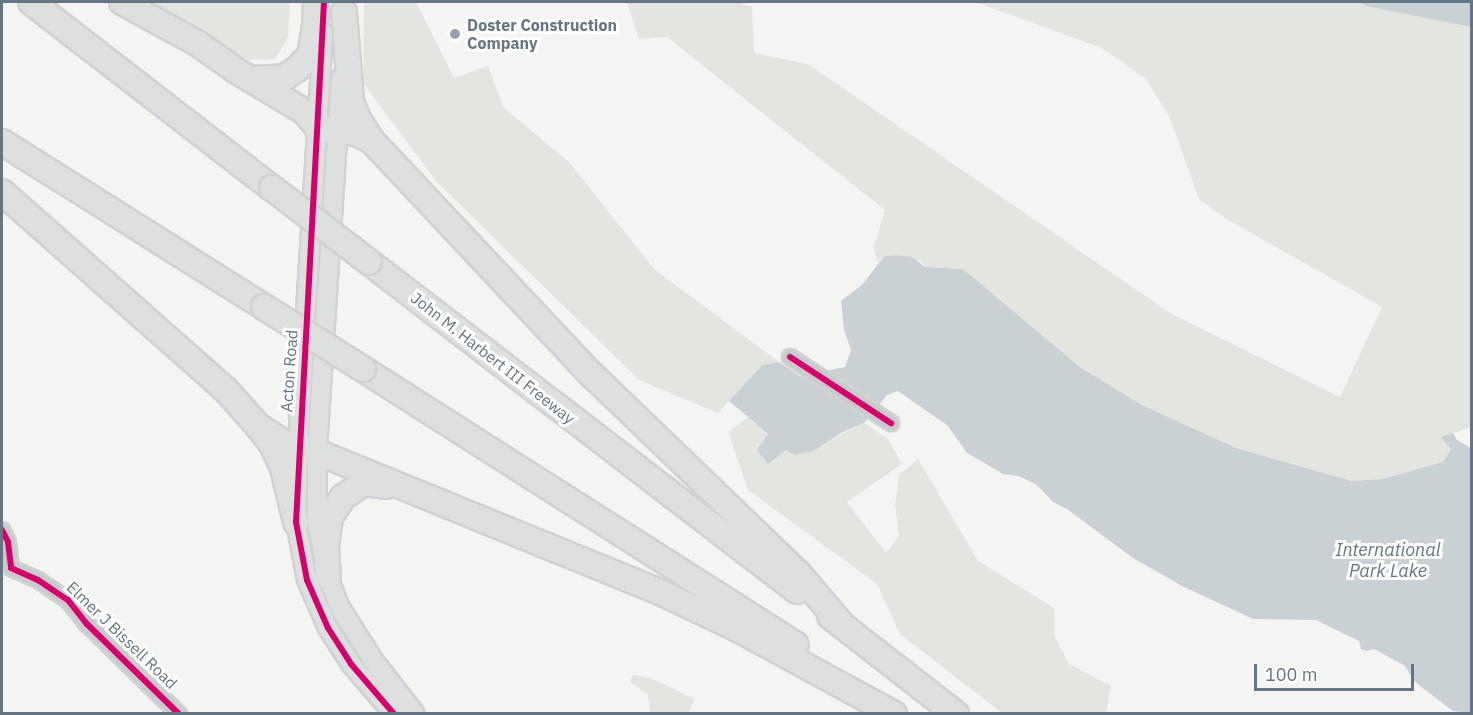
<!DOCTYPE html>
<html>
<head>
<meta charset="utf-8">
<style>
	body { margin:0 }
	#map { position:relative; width:1473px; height:715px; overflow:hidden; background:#f4f4f3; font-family:"IBM Plex Sans",sans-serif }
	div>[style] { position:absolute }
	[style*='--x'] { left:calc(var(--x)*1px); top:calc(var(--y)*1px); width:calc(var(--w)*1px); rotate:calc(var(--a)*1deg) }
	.green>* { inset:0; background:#e3e6e0 }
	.water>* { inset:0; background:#cad1d4 }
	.roads { filter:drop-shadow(2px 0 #d1d2d3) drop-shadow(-2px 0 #d1d2d3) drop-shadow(0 2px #d1d2d3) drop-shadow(0 -2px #d1d2d3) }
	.street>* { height:14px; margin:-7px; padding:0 7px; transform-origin:7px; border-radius:7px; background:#c9cacb }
	.secondary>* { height:18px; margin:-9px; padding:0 9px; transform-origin:9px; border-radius:9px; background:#dedfdf }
	.highway>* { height:24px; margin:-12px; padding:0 12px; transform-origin:12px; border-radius:12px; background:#dedfdf }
	.bridges { filter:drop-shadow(2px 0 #d1d2d2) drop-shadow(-2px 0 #d1d2d2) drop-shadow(0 2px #d1d2d2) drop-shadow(0 -2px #d1d2d2) }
	.highway-bridge>* { height:24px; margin:-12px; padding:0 12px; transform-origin:12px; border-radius:12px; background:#dedfdf }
	.cycleway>* { height:6px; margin:-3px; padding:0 3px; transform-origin:3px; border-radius:3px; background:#d6006c }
	.dots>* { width:16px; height:16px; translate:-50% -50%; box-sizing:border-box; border:3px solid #fff; border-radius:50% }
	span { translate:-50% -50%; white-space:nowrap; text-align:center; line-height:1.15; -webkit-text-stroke:6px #fff; paint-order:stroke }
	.poi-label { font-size:16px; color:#667582; font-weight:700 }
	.left { translate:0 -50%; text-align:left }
	.street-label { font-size:16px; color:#667582 }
	.water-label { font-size:18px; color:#62777f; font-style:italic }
	.frame { position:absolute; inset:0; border:3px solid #667582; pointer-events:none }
	.scale { position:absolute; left:1254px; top:664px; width:160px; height:27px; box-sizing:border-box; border:3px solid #667582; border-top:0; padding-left:8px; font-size:18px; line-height:21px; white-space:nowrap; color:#667582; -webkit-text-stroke:4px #fff; paint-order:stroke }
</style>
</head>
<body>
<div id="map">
	<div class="green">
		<i style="clip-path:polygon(145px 2px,290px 2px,288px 38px,275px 59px,249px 60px)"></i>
		<i style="clip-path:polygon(364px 2px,416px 2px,454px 78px,488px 66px,503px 107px,569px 162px,654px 269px,779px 362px,762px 365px,718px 413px,639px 380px,437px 182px,363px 83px)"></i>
		<i style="clip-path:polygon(627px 2px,738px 2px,752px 7px,754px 53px,808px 64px,1170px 313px,1340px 397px,1382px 307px,1225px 218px,1199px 199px,1169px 116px,1146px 79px,1102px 48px,975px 2px,1357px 2px,1370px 7px,1471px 27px,1471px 427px,1442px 437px,1451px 449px,1444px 462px,1382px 479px,1352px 481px,1236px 448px,1142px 405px,1080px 367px,963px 269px,925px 267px,921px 261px,896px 255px,884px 256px,877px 262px,874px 246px,885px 210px,667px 37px,639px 39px)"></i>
		<i style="clip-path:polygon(748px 417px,786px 450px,828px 441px,864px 423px,888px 439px,902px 464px,847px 502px,886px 553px,899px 536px,895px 505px,899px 475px,918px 459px,978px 561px,1054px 608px,1055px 637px,1069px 664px,1111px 686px,1106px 713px,1002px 713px,900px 634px,877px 584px,748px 490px,728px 432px)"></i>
		<i style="clip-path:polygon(633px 675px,650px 678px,695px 699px,688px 713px,650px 713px,648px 695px,630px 682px)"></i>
	</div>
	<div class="water">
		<i style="clip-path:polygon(1357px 2px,1471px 2px,1471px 27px,1370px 7px)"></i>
		<i style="clip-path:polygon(896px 255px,912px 257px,925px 267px,963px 269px,1080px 367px,1142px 405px,1236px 448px,1352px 481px,1382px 479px,1443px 462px,1451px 449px,1441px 437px,1453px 433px,1457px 440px,1471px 448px,1471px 713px,1453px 711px,1415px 682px,1405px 666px,1374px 649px,1366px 651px,1361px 649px,1359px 641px,1316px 620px,1253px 619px,1182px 586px,1133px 558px,1067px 509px,1053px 502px,1037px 485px,1019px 476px,1003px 474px,967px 453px,948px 426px,898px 391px,887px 395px,864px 423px,841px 433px,813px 451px,795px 455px,786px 450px,768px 464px,757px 450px,768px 434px,729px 401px,762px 365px,779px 362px,800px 376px,845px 367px,851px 350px,844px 330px,841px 301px,863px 284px,884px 256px)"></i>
	</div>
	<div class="roads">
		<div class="street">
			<i style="--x:790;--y:357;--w:121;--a:33.2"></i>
			<i style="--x:2;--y:530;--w:13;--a:63"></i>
			<i style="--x:8;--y:542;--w:26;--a:83"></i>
			<i style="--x:11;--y:568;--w:30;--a:24"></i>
			<i style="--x:38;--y:580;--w:36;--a:34"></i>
			<i style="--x:68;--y:600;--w:31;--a:52"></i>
			<i style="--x:87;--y:624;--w:129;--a:44.4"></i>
		</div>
		<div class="secondary">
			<i style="--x:323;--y:33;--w:415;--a:93.5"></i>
			<i style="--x:298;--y:447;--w:75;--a:91.5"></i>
			<i style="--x:296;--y:522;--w:59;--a:79.3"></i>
			<i style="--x:307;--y:580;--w:52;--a:66.4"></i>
			<i style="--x:328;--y:628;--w:43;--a:57.4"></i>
			<i style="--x:351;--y:664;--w:66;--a:49.3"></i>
			<i style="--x:341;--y:78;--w:375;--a:93.7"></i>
			<i style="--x:317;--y:452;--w:71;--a:90"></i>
			<i style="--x:317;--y:523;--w:55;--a:78.5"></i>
			<i style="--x:328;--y:577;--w:31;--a:69"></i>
			<i style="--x:339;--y:606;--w:64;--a:57.8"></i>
			<i style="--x:373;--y:660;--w:68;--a:52.1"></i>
		</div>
		<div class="highway">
			<i style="--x:31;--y:2;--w:304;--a:37.7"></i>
			<i style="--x:122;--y:2;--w:85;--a:28.7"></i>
			<i style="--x:197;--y:43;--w:49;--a:35"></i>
			<i style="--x:237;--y:71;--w:79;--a:31.1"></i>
			<i style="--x:305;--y:112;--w:21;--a:51"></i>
			<i style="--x:318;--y:128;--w:35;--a:7"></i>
			<i style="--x:353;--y:132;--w:20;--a:24"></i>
			<i style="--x:344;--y:12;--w:89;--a:85.5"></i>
			<i style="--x:351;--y:101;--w:19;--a:69"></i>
			<i style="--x:358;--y:119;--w:25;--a:58"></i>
			<i style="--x:371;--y:140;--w:323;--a:46.8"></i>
			<i style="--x:592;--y:375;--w:286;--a:43.9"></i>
			<i style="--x:798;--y:573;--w:68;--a:49.8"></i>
			<i style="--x:250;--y:79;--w:35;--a:-3"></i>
			<i style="--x:285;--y:77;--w:14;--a:-34"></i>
			<i style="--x:297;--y:69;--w:19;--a:-47"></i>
			<i style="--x:310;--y:55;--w:27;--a:-80"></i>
			<i style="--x:315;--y:28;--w:26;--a:-88"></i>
			<i style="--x:2;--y:142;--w:310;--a:32.2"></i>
			<i style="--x:2;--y:192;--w:299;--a:41.5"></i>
			<i style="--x:226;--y:390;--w:48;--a:48.4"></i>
			<i style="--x:258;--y:426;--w:23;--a:52"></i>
			<i style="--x:272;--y:444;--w:26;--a:65"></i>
			<i style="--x:283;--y:468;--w:56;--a:76.5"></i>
			<i style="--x:369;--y:262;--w:540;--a:37.55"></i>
			<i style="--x:363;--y:369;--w:513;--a:32.51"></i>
			<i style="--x:258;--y:426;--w:33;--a:33"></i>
			<i style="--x:286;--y:444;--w:32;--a:14"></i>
			<i style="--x:317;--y:452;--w:370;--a:22.2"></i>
			<i style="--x:660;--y:592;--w:86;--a:25.4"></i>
			<i style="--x:738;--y:629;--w:178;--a:28.6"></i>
			<i style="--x:328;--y:577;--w:31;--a:-94"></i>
			<i style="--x:326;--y:546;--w:29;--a:-82"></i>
			<i style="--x:330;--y:517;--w:24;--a:-57"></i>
			<i style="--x:343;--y:497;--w:25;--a:-34"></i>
			<i style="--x:364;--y:483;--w:22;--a:8"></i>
			<i style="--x:830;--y:616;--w:160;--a:37.9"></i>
		</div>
	</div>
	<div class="bridges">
		<div class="highway-bridge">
			<i style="--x:272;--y:188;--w:122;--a:37.3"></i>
			<i style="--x:264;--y:307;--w:117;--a:32.1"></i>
		</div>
	</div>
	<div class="cycleway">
		<i style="--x:324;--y:2;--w:521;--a:93.08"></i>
		<i style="--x:296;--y:522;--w:59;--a:79.3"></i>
		<i style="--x:307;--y:580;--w:52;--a:66.4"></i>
		<i style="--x:328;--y:628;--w:43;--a:57.4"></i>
		<i style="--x:351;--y:664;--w:66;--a:49.3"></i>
		<i style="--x:790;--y:357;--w:121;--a:33.2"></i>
		<i style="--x:2;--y:530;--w:13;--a:63"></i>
		<i style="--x:8;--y:542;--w:26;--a:83"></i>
		<i style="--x:11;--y:568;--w:30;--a:24"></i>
		<i style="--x:38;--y:580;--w:36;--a:34"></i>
		<i style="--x:68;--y:600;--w:31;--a:52"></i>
		<i style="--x:87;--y:624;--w:129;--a:44.4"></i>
	</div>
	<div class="dots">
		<i style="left:455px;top:34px;background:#98a1aa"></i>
	</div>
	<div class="poi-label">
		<span class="left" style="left:467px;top:34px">Doster Construction<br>Company</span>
	</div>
	<div class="street-label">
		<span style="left:493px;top:358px;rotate:38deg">John M. Harbert III Freeway</span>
		<span style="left:289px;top:371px;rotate:-86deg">Acton Road</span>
		<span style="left:122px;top:635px;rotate:44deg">Elmer J Bissell Road</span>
	</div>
	<div class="water-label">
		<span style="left:1388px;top:561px">International<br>Park Lake</span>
	</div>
	<div class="frame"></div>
	<div class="scale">100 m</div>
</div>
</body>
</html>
